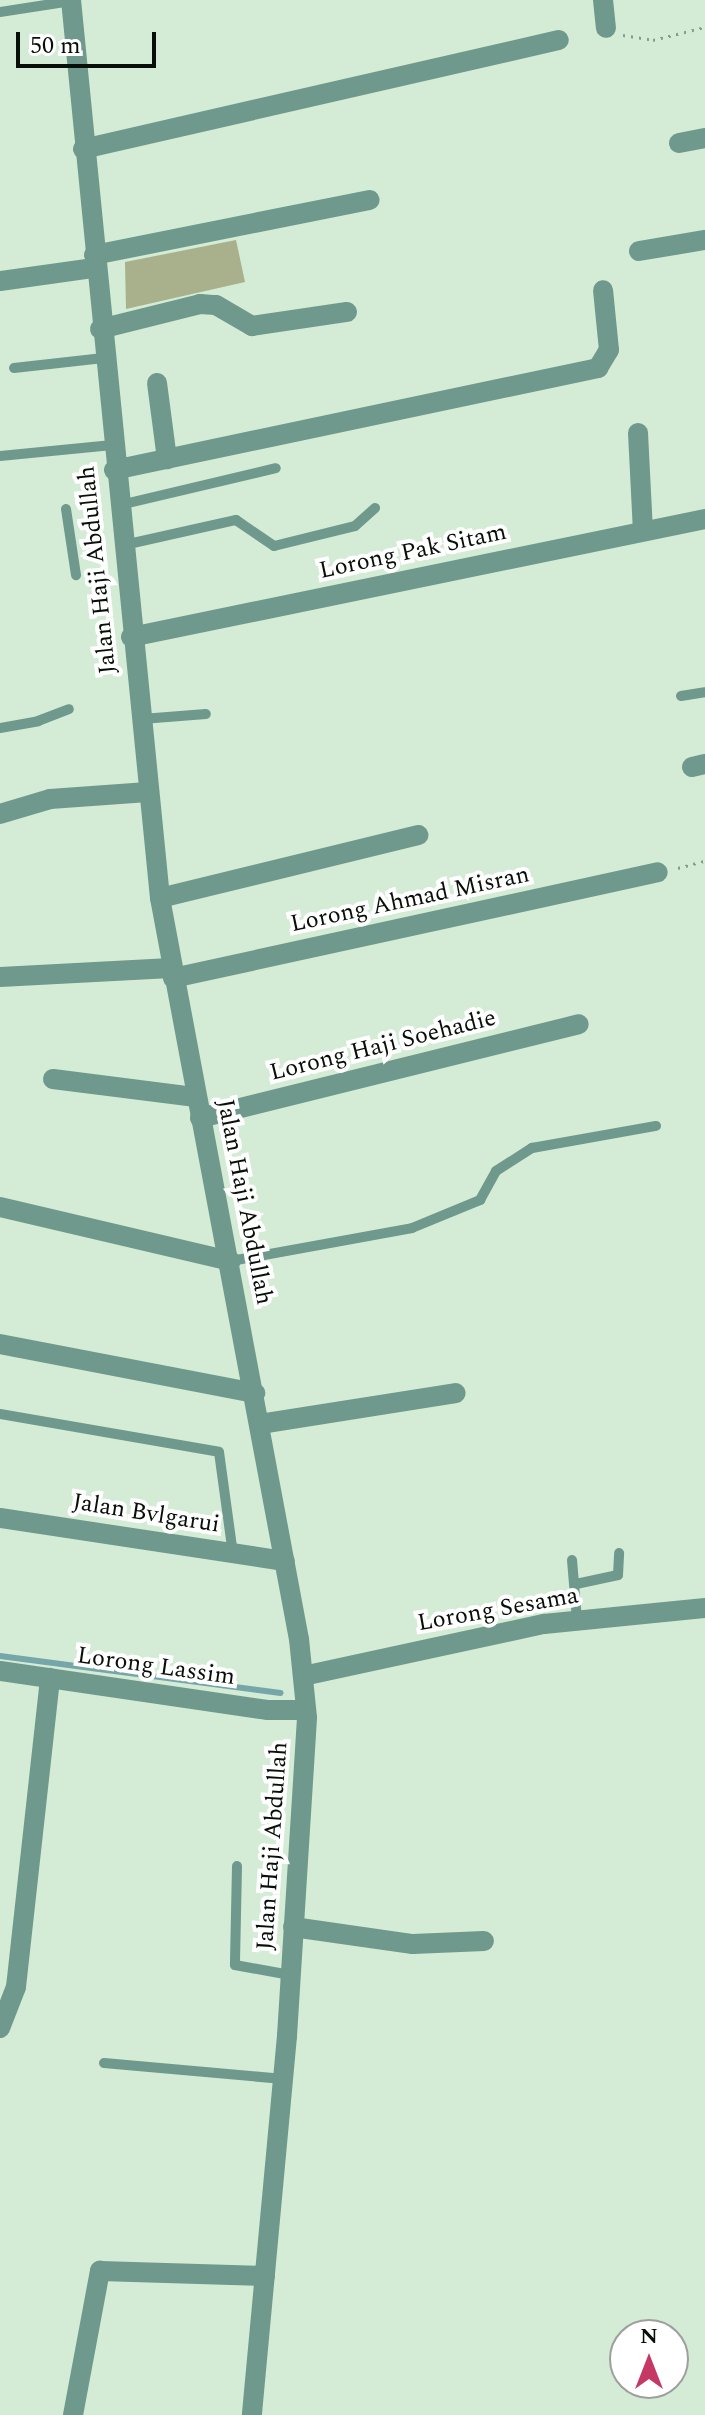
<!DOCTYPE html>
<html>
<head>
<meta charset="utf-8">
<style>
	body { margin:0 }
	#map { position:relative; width:705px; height:2415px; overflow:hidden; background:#d4ebd5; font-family:Spectral,serif }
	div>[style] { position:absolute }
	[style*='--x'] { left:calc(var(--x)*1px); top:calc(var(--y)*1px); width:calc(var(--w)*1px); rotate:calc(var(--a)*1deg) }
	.stream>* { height:6px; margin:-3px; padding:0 3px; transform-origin:3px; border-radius:3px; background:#75a6aa }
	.building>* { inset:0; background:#a8b18b }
	.path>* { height:3px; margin-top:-1.5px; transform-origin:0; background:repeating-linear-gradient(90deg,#8a9b8b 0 2px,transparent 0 8px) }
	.lane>* { height:10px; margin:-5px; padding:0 5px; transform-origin:5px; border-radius:5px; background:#6e998c }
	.street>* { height:20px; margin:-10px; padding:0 10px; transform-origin:10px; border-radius:10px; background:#6e998c }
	span { translate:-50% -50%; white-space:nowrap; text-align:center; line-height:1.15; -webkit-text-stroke:8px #fff; paint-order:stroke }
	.street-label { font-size:24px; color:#070f08 }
	.north { position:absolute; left:609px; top:2319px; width:80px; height:80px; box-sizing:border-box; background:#fff; border:2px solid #9c9f9c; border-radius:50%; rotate:0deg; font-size:22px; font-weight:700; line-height:32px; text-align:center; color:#070f08 }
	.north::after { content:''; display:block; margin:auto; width:28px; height:36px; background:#c53765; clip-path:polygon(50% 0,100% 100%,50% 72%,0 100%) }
	.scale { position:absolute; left:16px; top:32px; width:140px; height:36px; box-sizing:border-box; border:4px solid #070f08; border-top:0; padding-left:10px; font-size:24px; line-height:28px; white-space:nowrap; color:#070f08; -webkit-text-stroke:6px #fff; paint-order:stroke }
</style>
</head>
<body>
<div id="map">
	<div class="stream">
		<i style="--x:0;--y:1656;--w:283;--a:7.5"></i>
	</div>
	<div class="building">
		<i style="clip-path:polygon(236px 240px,245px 282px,126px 309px,125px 262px)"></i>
	</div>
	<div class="path">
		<i style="--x:623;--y:35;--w:30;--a:9"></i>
		<i style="--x:653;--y:40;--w:54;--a:-14"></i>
		<i style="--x:678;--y:868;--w:28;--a:-15"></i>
	</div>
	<div class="lane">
		<i style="--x:0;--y:12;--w:72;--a:-8.8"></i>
		<i style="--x:14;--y:368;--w:90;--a:-6.4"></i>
		<i style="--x:0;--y:456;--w:113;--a:-5.6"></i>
		<i style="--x:120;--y:505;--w:160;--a:-13.3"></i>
		<i style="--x:66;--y:509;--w:67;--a:81.4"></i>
		<i style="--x:124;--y:545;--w:115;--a:-12.6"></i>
		<i style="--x:236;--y:520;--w:46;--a:34.4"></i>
		<i style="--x:274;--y:546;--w:83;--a:-13.9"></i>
		<i style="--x:355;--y:526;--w:27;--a:-42"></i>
		<i style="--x:681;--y:696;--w:24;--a:-9"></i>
		<i style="--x:142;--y:719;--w:64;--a:-4.5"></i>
		<i style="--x:0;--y:728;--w:39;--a:-10"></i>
		<i style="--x:38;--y:721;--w:33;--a:-21"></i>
		<i style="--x:231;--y:1261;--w:184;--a:-10.3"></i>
		<i style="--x:412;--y:1228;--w:74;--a:-22.4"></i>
		<i style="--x:480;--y:1200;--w:33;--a:-61"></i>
		<i style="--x:496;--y:1171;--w:43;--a:-32.6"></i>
		<i style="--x:532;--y:1148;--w:126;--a:-10.1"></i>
		<i style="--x:0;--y:1414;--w:222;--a:9.8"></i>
		<i style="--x:219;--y:1452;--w:103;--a:82.2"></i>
		<i style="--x:572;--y:1560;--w:60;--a:85.2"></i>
		<i style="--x:576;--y:1584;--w:43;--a:-12.1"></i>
		<i style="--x:618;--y:1575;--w:22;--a:-87"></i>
		<i style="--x:237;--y:1866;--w:99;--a:91.2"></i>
		<i style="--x:235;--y:1965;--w:56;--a:10.3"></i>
		<i style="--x:104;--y:2063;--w:180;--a:5.1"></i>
	</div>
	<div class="street">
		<i style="--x:71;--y:0;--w:902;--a:84.34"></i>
		<i style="--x:160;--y:898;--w:754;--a:79.38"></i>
		<i style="--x:299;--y:1639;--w:79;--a:84.2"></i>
		<i style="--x:307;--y:1718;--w:319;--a:93.6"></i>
		<i style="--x:287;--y:2036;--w:381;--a:95.3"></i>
		<i style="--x:603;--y:0;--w:28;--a:84"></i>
		<i style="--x:679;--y:143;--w:26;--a:-11"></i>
		<i style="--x:83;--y:149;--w:488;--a:-12.9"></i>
		<i style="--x:639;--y:251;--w:67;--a:-9.5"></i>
		<i style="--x:94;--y:255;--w:281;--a:-11.3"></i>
		<i style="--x:0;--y:281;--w:95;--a:-7.9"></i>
		<i style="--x:100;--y:329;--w:103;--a:-14"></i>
		<i style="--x:200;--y:304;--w:16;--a:4"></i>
		<i style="--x:216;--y:305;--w:42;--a:30.3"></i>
		<i style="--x:252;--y:326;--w:96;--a:-8.4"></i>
		<i style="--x:157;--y:383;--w:77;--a:82.5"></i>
		<i style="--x:638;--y:433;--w:98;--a:87.1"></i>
		<i style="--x:114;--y:470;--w:495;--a:-11.9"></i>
		<i style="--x:598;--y:368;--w:21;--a:-59"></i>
		<i style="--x:609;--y:350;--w:60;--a:-95.7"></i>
		<i style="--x:131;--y:637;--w:586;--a:-11.62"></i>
		<i style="--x:692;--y:767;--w:13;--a:-13"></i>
		<i style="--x:0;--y:814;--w:52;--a:-16.7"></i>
		<i style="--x:50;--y:799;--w:98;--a:-4.1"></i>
		<i style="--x:160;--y:898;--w:266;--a:-13.7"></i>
		<i style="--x:0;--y:977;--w:171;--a:-3"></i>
		<i style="--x:173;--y:978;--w:496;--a:-12.3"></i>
		<i style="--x:53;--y:1079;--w:144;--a:7.2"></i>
		<i style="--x:200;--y:1118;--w:390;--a:-13.9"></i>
		<i style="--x:0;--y:1207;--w:237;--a:13.2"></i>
		<i style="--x:0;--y:1344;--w:260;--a:10.9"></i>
		<i style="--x:260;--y:1424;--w:198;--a:-9"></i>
		<i style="--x:0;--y:1518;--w:288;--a:8.6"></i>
		<i style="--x:0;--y:1671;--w:270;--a:8.3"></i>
		<i style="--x:267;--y:1710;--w:39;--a:0"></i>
		<i style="--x:303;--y:1676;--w:247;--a:-12.2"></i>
		<i style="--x:544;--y:1624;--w:162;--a:-5.7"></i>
		<i style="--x:293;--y:1927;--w:121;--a:8.1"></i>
		<i style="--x:413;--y:1944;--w:71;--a:-2.4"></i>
		<i style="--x:0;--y:2028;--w:44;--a:-68.7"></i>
		<i style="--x:16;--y:1987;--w:311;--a:-83.7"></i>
		<i style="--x:73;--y:2415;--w:147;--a:-79.4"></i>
		<i style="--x:100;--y:2271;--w:165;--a:1.7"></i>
	</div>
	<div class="street-label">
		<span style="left:413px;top:552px;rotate:-12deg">Lorong Pak Sitam</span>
		<span style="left:98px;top:570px;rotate:-96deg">Jalan Haji Abdullah</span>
		<span style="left:410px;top:900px;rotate:-12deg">Lorong Ahmad Misran</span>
		<span style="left:383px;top:1046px;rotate:-14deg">Lorong Haji Soehadie</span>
		<span style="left:244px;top:1202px;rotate:79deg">Jalan Haji Abdullah</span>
		<span style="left:146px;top:1514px;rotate:9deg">Jalan Bvlgarui</span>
		<span style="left:498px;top:1610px;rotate:-10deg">Lorong Sesama</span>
		<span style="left:156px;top:1667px;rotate:8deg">Lorong Lassim</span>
		<span style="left:273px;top:1846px;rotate:-86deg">Jalan Haji Abdullah</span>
	</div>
	<div class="north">N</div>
	<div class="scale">50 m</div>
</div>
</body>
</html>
